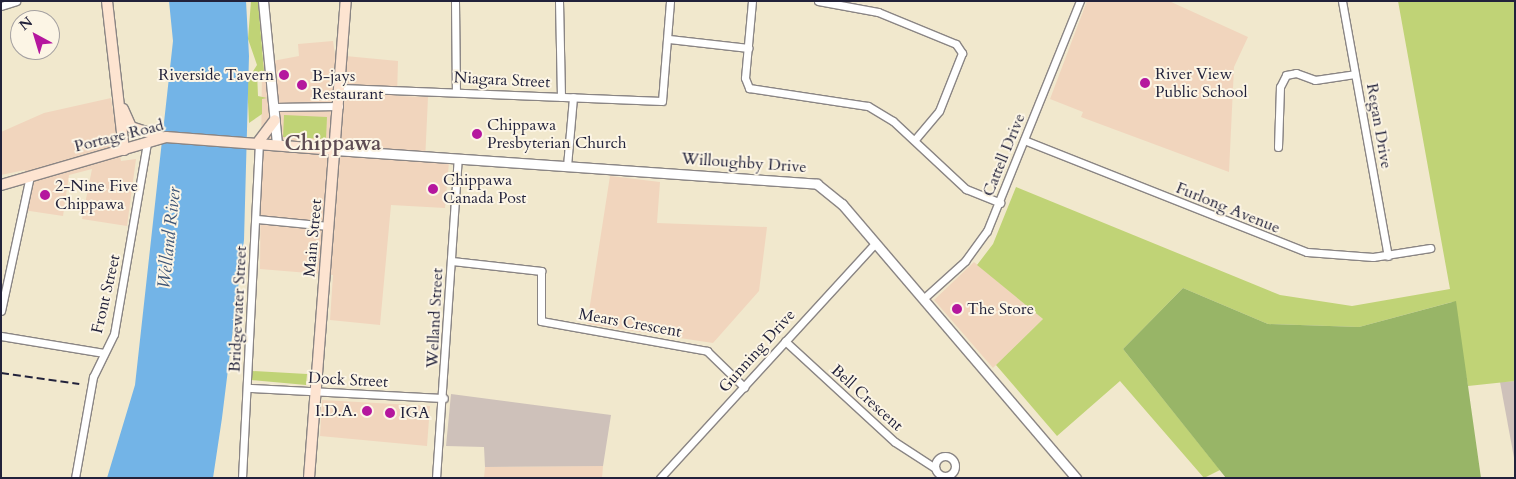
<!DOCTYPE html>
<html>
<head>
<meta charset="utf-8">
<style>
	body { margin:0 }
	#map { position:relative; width:1516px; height:479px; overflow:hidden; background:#f1e8cd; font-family:Cardo,serif }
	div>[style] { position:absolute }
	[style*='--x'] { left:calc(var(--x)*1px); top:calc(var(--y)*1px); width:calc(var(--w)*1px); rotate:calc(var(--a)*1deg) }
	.built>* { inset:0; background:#f1d5bd }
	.industrial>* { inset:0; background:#cec1ba }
	.green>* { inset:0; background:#c0d376 }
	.forest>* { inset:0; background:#98b567 }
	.water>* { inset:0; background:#73b4e7 }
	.roads { filter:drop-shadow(1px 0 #8a8584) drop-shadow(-1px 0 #8a8584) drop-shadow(0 1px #8a8584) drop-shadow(0 -1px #8a8584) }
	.minor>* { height:7px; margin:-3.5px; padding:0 3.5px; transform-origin:3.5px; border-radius:3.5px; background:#fff }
	.minor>.ring { margin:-3.5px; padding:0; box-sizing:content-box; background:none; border:7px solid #fff; border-radius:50% }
	.tertiary>* { height:9px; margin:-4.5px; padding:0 4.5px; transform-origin:4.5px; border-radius:4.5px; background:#fff }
	.secondary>* { height:10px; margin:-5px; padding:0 5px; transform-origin:5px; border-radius:5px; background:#fde4d1 }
	.rail>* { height:2px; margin-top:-1px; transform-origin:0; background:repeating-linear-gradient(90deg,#22223b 0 8px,transparent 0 12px) }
	.dots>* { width:14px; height:14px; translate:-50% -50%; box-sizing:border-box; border:2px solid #fcf5e5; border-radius:50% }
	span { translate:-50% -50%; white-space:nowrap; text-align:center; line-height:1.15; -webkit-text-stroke:4px #fcf5e5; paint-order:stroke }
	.poi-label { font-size:16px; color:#22223b }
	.left { translate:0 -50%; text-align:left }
	.right { translate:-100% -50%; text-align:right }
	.street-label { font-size:16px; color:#22223b }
	.water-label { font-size:18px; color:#3e5577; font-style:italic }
	.district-label { font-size:21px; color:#5e4c54; font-weight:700 }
	.frame { position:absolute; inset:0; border:2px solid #22223b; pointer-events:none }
	.north { position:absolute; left:10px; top:10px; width:50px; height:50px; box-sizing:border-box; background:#fcf5e5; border:1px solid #a5a1a1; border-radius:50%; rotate:321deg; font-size:14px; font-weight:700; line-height:20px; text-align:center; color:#22223b }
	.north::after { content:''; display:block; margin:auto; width:18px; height:22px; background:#b5179e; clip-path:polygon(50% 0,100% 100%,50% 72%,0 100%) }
</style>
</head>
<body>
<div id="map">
	<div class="built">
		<i style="clip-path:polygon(1087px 1px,1169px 1px,1248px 37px,1234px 67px,1229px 172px,1081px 117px,1083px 112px,1050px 99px)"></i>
		<i style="clip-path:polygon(333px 41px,335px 55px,398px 61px,397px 96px,428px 97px,425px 162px,449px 162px,445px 208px,391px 205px,380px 325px,330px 320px,333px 275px,260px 269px,262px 63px,299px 56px,298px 44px)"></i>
		<i style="clip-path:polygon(111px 98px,121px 161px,136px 159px,127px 226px,82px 219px,92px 169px,69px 175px,63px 216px,23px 210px,29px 185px,25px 170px,1px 175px,1px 132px,44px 113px)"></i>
		<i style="clip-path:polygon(610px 176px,660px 182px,657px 223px,767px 227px,759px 291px,713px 343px,587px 324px)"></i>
		<i style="clip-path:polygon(974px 262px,1043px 319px,993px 368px,934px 300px)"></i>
		<i style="clip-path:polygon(322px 400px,430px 406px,427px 446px,320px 436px)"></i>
		<i style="clip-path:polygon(603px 466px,602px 478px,484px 478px,485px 467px)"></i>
	</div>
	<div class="industrial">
		<i style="clip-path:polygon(1515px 381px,1515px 463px,1500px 382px)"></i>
		<i style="clip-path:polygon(451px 394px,611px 415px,603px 466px,485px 467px,484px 447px,446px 446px)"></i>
	</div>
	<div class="green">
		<i style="clip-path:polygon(251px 1px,258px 1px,264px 71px,257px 72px,258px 96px,267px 98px,262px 99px,262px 114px,249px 123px,247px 81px,257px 65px,248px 39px)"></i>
		<i style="clip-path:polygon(1398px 1px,1515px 1px,1515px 381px,1468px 386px,1452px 302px,1359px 327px,1268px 324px,1183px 288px,1123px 349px,1220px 470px,1204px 478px,1120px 381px,1057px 436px,996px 365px,1043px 319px,977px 265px,993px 244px,1016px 187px,1280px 295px,1352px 306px,1450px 289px)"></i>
		<i style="clip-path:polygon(284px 115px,327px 117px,326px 139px,283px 137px)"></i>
		<i style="clip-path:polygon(252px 371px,307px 374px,306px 385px,251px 380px)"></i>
	</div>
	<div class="forest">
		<i style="clip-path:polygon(1183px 288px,1268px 324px,1359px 327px,1456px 301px,1481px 478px,1226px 478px,1123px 349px)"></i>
	</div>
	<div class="water">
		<i style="clip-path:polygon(169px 1px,246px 1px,249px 56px,244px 240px,222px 418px,213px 478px,107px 478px,135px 385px,173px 41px)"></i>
	</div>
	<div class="roads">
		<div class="minor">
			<i style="--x:455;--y:1;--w:90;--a:89.4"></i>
			<i style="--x:559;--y:1;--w:96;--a:88.8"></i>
			<i style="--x:752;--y:1;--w:77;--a:95.2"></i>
			<i style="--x:745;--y:78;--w:11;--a:68"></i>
			<i style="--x:749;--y:88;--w:120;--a:8.6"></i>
			<i style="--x:868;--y:106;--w:29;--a:31"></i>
			<i style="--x:893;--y:121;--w:100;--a:43"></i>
			<i style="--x:966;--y:189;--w:37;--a:22"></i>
			<i style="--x:818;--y:1;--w:61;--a:10.4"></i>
			<i style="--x:878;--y:12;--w:84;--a:22.3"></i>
			<i style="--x:956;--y:44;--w:11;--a:56"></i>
			<i style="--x:962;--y:53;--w:62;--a:111.6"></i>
			<i style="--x:939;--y:111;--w:38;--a:130"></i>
			<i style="--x:1342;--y:1;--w:259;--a:79.8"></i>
			<i style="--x:1;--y:6;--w:16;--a:-18"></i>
			<i style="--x:669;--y:39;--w:80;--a:6.5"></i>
			<i style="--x:341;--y:88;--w:321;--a:2.3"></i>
			<i style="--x:662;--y:101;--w:100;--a:-85.4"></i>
			<i style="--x:274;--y:107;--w:65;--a:-0.9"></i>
			<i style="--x:1024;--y:140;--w:304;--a:21.6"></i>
			<i style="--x:1307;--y:252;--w:66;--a:4.3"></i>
			<i style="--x:1373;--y:257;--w:58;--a:-9"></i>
			<i style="--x:1278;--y:147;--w:60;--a:-88.1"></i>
			<i style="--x:1280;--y:87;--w:13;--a:-63"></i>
			<i style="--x:1286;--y:75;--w:10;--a:-11"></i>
			<i style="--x:1296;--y:73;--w:20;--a:20"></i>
			<i style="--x:1315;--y:80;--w:40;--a:-8.5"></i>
			<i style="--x:567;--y:166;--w:69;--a:-85"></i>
			<i style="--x:258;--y:219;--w:70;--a:5.7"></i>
			<i style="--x:452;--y:261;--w:90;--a:6.4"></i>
			<i style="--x:541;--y:271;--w:50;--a:90"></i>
			<i style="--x:541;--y:321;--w:169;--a:10.2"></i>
			<i style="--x:707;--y:351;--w:52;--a:44.2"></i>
			<i style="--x:923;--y:299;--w:57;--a:-42.1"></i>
			<i style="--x:965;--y:261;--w:37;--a:-54"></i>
			<i style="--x:987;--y:231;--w:248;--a:-68"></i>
			<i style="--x:1;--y:311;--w:138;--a:-77.9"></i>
			<i style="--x:1;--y:336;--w:104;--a:9.4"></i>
			<i style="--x:785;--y:341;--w:149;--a:42.6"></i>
			<i style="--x:895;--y:442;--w:48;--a:33"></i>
			<i style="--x:250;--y:388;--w:194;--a:3"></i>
			<i class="ring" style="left:935px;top:456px;width:13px;height:13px"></i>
			<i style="--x:75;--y:478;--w:103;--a:-79.9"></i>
			<i style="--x:93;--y:377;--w:48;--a:-64"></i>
			<i style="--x:114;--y:334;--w:195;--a:-80.2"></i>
			<i style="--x:242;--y:478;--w:337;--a:-87.1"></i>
			<i style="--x:436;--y:478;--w:320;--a:-86.1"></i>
			<i style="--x:660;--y:478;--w:319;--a:-47.5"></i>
		</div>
		<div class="tertiary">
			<i style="--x:263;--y:1;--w:143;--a:84.4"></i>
			<i style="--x:336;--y:150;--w:482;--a:4"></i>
			<i style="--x:817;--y:184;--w:32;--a:39"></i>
			<i style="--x:842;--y:204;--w:360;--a:49.5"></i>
		</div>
		<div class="secondary">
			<i style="--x:107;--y:1;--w:150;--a:83.5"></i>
			<i style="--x:123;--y:109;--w:20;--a:66"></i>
			<i style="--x:131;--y:127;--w:33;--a:18"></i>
			<i style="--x:259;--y:141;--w:26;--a:-53"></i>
			<i style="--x:1;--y:185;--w:172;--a:-16.2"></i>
			<i style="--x:166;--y:137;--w:170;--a:4.4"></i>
			<i style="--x:309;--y:478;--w:478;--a:-85.6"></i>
		</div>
	</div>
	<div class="rail">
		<i style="--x:1;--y:373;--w:79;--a:8"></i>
	</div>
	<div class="dots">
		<i style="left:284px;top:75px;background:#b5179e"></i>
		<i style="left:1145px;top:83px;background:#b5179e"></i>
		<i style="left:302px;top:85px;background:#b5179e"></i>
		<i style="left:477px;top:134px;background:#b5179e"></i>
		<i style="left:433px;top:189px;background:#b5179e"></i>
		<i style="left:45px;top:195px;background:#b5179e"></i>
		<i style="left:957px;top:309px;background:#b5179e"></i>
		<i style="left:367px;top:411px;background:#b5179e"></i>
		<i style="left:390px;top:413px;background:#b5179e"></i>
	</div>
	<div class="poi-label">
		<span class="left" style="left:1155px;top:83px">River View<br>Public School</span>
		<span class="right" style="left:274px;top:75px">Riverside Tavern</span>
		<span class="left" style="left:312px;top:85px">B-jays<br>Restaurant</span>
		<span class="left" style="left:487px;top:134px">Chippawa<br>Presbyterian Church</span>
		<span class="left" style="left:443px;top:189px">Chippawa<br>Canada Post</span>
		<span class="left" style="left:55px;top:195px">2-Nine Five<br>Chippawa</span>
		<span class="left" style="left:967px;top:309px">The Store</span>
		<span class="right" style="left:357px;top:411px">I.D.A.</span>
		<span class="left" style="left:400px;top:413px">IGA</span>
	</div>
	<div class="street-label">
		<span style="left:502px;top:80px;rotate:3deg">Niagara Street</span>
		<span style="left:1379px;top:126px;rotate:80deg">Regan Drive</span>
		<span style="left:119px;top:136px;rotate:-14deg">Portage Road</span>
		<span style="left:1004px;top:155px;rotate:-68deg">Cattell Drive</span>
		<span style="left:744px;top:163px;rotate:4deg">Willoughby Drive</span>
		<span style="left:1228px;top:208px;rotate:22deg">Furlong Avenue</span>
		<span style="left:313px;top:238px;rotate:-85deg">Main Street</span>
		<span style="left:106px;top:294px;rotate:-77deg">Front Street</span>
		<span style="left:238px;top:309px;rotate:-87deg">Bridgewater Street</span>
		<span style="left:435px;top:318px;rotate:-87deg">Welland Street</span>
		<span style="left:630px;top:323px;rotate:10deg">Mears Crescent</span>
		<span style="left:757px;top:351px;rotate:-48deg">Gunning Drive</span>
		<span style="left:348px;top:380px;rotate:3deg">Dock Street</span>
		<span style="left:867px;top:398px;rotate:42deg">Bell Crescent</span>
	</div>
	<div class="water-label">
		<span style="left:170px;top:238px;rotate:-84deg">Welland River</span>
	</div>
	<div class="district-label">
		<span style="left:333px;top:144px">Chippawa</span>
	</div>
	<div class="frame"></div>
	<div class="north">N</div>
</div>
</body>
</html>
